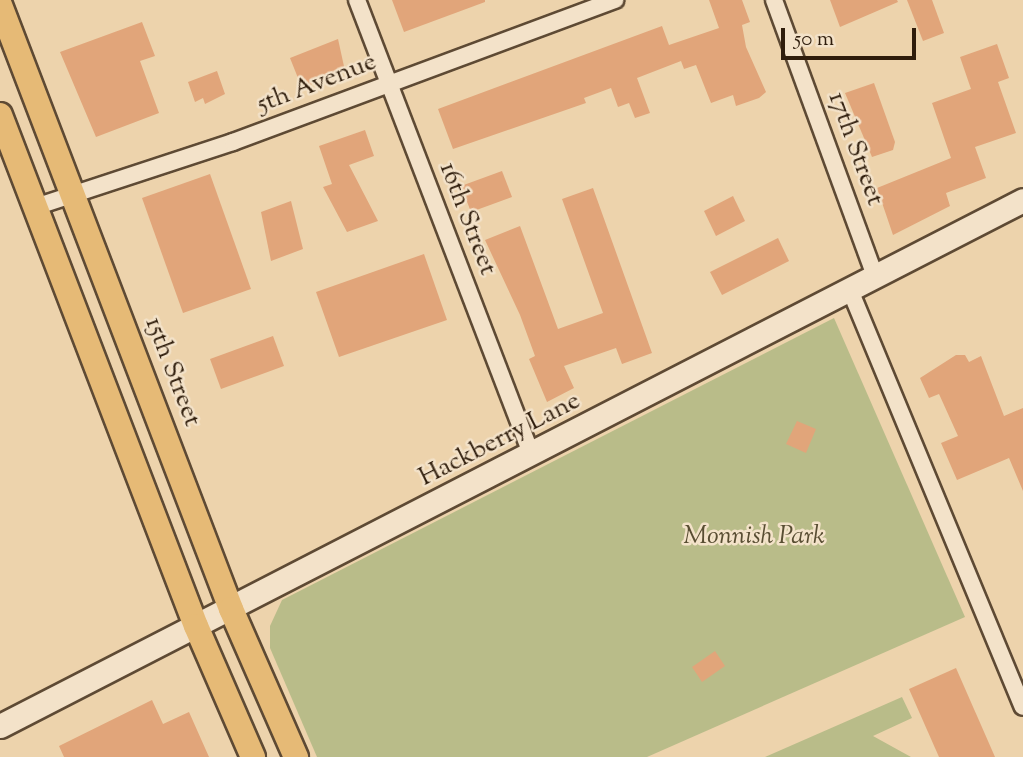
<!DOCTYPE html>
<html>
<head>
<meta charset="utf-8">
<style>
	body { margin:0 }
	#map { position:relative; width:1023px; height:757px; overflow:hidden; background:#edd3ac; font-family:"Sorts Mill Goudy",serif }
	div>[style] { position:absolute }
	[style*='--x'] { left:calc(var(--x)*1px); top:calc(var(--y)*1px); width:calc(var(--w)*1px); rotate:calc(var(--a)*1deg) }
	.green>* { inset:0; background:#b9bc89 }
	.building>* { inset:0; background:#e1a57a }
	.roads { filter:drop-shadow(2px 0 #5e4a34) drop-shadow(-2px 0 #5e4a34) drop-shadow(0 2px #5e4a34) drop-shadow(0 -2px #5e4a34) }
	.minor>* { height:16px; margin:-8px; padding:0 8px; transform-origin:8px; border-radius:8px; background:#f3e2c9 }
	.secondary>* { height:23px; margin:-11.5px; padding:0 11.5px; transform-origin:11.5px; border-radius:11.5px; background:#f3e2c9 }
	.primary>* { height:24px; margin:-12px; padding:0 12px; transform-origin:12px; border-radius:12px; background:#e6ba76 }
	span { translate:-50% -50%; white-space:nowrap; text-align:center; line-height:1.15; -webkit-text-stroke:5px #f3e2c9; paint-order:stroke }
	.street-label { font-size:26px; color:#2f1d0c }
	.park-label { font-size:26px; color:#584d32; font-style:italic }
	.scale { position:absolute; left:781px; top:28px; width:135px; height:32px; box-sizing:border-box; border:4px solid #2f1d0c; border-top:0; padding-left:9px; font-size:21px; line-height:24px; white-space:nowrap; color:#2f1d0c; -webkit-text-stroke:5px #f3e2c9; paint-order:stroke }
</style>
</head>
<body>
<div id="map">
	<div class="green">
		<i style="clip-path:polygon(834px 318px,965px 617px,647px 757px,317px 757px,270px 648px,270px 626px,282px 600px)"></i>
		<i style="clip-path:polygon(902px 697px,912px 718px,873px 736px,911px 757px,765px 757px)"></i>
	</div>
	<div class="building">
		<i style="clip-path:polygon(392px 0,485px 0,485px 2px,404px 32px)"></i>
		<i style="clip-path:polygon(709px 0,742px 0,750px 22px,742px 25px,746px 47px,766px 92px,759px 98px,736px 106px,733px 95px,711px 103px,696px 65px,684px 69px,681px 61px,637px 78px,650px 113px,635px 118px,629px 103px,618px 107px,611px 88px,584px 98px,586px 103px,453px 149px,438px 109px,662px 26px,669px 45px,719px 28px)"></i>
		<i style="clip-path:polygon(830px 0,897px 0,898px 2px,840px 27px)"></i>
		<i style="clip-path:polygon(907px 0,932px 0,944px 33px,923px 41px)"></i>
		<i style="clip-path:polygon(142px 22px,155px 56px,140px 61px,159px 113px,96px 137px,60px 52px)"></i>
		<i style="clip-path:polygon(338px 39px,345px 71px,302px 88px,290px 58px)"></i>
		<i style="clip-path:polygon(997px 44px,1009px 78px,998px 82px,1016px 133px,975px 147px,986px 178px,946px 193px,950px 206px,893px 235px,877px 188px,951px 158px,932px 103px,971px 89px,960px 57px)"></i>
		<i style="clip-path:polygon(217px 71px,225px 94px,205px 104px,203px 98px,195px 102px,188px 82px)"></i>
		<i style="clip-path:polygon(874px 83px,895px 142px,893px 150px,872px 157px,845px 93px)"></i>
		<i style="clip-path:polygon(365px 130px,374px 156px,349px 165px,378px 221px,347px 232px,323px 187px,332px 184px,319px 146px)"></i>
		<i style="clip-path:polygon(502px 171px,512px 197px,471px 212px,461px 186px)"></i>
		<i style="clip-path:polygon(210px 174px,251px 289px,183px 313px,142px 198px)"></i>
		<i style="clip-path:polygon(593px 188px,652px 353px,622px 364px,616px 348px,564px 366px,574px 388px,547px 402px,529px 359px,535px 356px,520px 315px,485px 240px,520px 226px,558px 329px,603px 313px,562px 199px)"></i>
		<i style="clip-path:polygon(733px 196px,745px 221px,716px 236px,704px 211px)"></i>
		<i style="clip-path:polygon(291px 201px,303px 249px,271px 261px,261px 212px)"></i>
		<i style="clip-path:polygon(778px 238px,789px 261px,722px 295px,710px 272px)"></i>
		<i style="clip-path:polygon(424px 254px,447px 320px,339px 357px,316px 292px)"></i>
		<i style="clip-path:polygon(273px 336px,284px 366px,221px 389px,210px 359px)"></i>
		<i style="clip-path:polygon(956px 355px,965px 355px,969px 362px,981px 356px,1004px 416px,1023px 408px,1023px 491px,1009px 458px,957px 480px,941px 443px,958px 436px,939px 394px,929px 398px,920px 378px)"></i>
		<i style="clip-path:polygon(797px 421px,816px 429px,806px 453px,786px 444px)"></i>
		<i style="clip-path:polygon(715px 651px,725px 666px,702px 682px,692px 667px)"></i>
		<i style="clip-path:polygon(956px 668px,995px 757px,939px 757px,909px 689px)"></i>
		<i style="clip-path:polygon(152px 700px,163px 724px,189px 712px,209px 757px,64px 757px,59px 746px)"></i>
	</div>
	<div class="roads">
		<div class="minor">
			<i style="--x:357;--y:0;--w:487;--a:69"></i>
			<i style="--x:774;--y:0;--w:294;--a:69.9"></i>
			<i style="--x:35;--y:207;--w:208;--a:-18.2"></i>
			<i style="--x:233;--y:142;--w:408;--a:-20.4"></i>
			<i style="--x:850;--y:290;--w:451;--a:67.5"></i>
		</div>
		<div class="secondary">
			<i style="--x:0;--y:726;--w:1150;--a:-27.21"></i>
		</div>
		<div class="primary">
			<i style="--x:0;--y:5;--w:647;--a:69.07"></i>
			<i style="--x:231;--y:609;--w:162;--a:66.3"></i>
			<i style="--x:0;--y:115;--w:547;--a:69.02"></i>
			<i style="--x:196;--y:626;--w:143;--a:66.5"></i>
		</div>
	</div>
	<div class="street-label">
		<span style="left:317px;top:84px;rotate:-21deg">5th Avenue</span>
		<span style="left:855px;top:149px;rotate:70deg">17th Street</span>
		<span style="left:467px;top:219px;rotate:69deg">16th Street</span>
		<span style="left:172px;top:372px;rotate:69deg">15th Street</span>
		<span style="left:500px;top:440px;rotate:-27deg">Hackberry Lane</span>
	</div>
	<div class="park-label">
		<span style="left:754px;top:537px">Monnish Park</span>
	</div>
	<div class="scale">50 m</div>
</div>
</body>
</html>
